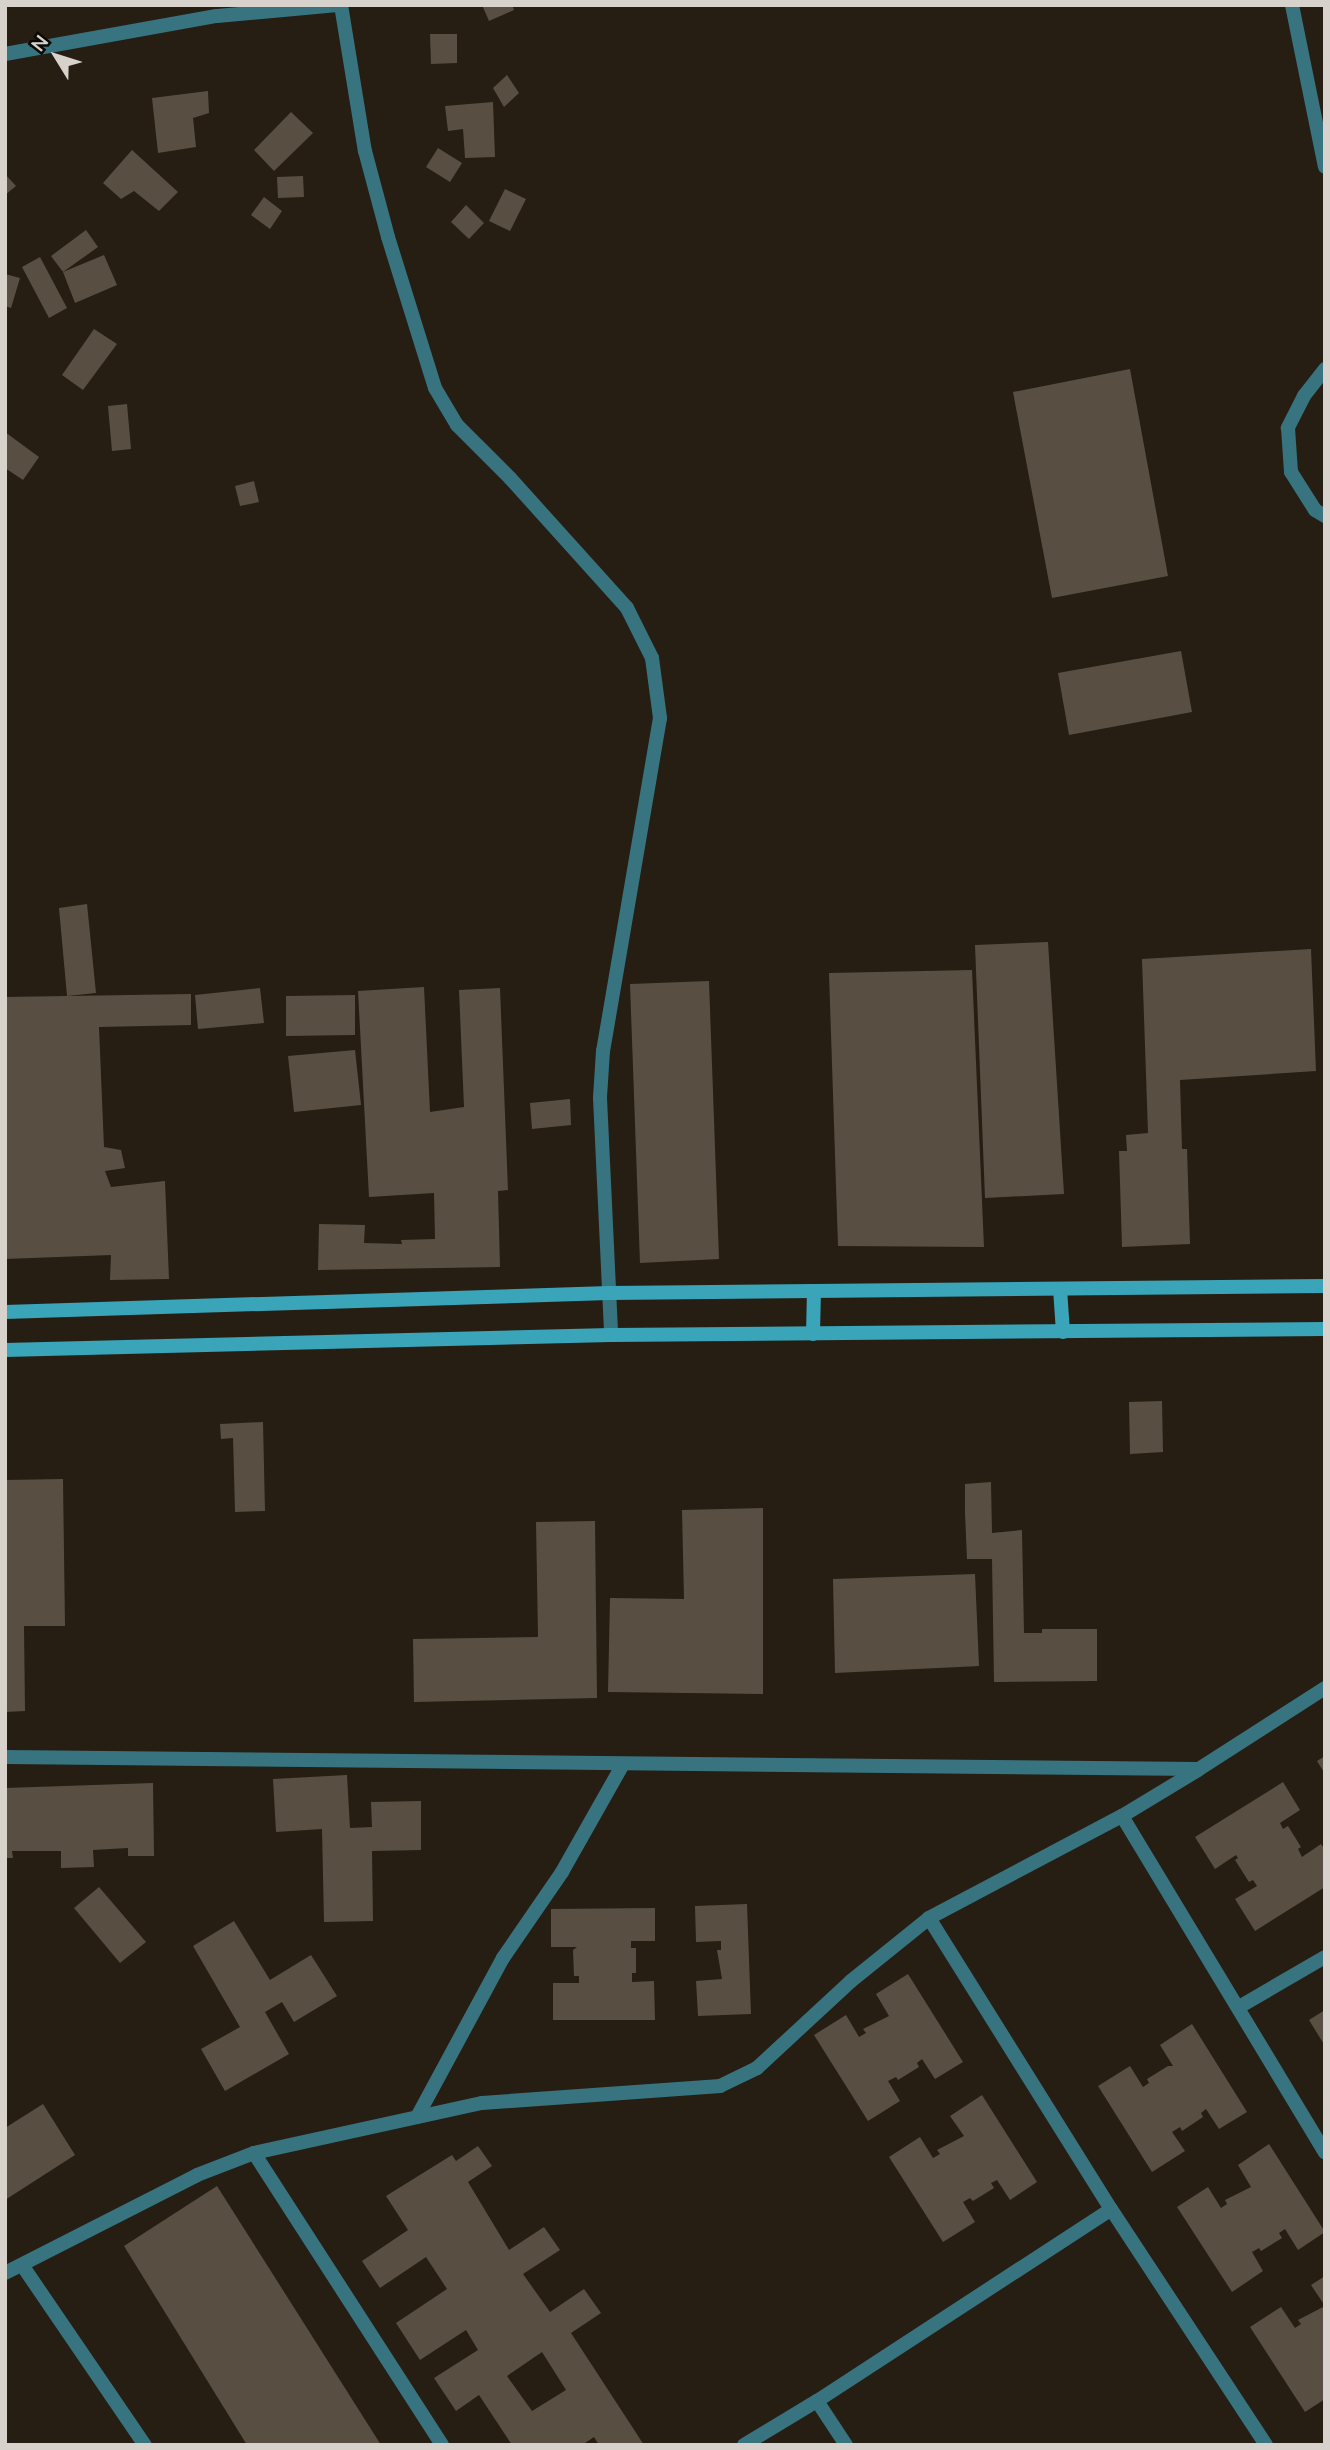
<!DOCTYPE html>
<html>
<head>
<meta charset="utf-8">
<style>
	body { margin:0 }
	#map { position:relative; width:1330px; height:2450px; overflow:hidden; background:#261e13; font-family:Mulish,sans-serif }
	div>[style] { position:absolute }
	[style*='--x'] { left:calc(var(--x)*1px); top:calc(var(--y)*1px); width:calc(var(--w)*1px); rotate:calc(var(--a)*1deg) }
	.building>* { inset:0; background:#584f42 }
	.street>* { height:14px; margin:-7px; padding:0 7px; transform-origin:7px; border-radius:7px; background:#377480 }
	.secondary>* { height:14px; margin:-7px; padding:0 7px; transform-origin:7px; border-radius:7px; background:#3aa4b8 }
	span { translate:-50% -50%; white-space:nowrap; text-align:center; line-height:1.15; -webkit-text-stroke:5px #0c0905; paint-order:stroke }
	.frame { position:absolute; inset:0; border:7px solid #d7d2cb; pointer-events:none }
	.north { position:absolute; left:21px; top:21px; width:70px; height:70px; -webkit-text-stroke:5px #0c0905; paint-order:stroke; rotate:308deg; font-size:19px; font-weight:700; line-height:28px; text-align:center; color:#d7d2cb }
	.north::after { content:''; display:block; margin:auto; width:24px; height:32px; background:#d7d2cb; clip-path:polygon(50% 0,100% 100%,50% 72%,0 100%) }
</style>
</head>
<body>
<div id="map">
	<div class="building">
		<i style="clip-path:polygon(482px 5px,512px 5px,514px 10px,489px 21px)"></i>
		<i style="clip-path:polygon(430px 34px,457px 34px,457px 63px,431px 64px)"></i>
		<i style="clip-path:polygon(507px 75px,519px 93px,504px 107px,493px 88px)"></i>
		<i style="clip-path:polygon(208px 91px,209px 113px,193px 118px,196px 147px,158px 153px,152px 98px)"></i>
		<i style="clip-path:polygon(493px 102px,495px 157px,465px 158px,463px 129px,448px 131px,445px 106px)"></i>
		<i style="clip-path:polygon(291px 112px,313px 133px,274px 171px,254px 150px)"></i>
		<i style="clip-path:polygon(438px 148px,462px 163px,450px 182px,426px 167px)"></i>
		<i style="clip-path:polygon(132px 150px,178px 192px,159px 211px,134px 191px,121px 199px,103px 183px)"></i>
		<i style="clip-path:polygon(5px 174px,16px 186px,5px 195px)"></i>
		<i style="clip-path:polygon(303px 176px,304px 197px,278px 198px,277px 177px)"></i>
		<i style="clip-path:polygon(505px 189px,526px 199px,510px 231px,489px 221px)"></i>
		<i style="clip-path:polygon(264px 197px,282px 211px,270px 229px,251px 215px)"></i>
		<i style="clip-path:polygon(466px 205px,484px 223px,469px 239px,451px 222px)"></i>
		<i style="clip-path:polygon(86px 230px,98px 247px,63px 272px,51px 256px)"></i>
		<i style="clip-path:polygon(104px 255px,117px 285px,75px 303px,63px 272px)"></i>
		<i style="clip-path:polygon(40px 257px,67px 308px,49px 318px,22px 267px)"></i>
		<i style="clip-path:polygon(5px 274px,20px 278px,11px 308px,5px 306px)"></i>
		<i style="clip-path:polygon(94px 329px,117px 344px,83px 390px,62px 375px)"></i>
		<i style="clip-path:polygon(1130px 369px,1168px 576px,1052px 598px,1013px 392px)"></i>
		<i style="clip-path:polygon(127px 404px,131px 449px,112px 451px,108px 406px)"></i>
		<i style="clip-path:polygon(5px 432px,39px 457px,23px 480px,5px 468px)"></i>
		<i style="clip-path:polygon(254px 481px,259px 502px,240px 506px,235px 486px)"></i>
		<i style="clip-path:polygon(1181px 651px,1192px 712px,1069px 735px,1058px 673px)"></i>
		<i style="clip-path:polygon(87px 904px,96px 993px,67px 996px,59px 908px)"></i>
		<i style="clip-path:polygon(1048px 942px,1064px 1194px,985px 1198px,975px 945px)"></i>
		<i style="clip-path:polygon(1311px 949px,1316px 1071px,1180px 1080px,1182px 1149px,1187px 1149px,1190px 1244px,1122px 1247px,1119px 1151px,1127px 1151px,1126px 1135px,1148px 1133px,1142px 959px)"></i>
		<i style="clip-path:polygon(972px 970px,984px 1247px,838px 1246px,829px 973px)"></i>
		<i style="clip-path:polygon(709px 981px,719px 1259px,640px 1263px,630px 984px)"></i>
		<i style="clip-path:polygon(424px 987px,430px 1112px,464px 1107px,459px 990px,500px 988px,508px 1190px,498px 1191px,500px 1267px,318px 1270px,319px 1224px,365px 1225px,364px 1243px,402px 1244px,401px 1240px,435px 1239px,434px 1193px,369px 1197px,358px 991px)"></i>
		<i style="clip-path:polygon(260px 988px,264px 1023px,198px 1029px,195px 995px)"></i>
		<i style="clip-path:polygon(191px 994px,191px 1025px,99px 1027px,104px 1147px,121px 1150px,125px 1168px,105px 1171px,111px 1187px,165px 1181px,169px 1279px,110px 1280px,111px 1255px,5px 1259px,5px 997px)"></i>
		<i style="clip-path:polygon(355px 995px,355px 1035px,286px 1036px,286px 996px)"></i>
		<i style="clip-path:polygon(355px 1050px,361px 1105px,294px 1112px,288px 1056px)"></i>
		<i style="clip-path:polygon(570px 1099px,571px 1125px,532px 1129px,530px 1103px)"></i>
		<i style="clip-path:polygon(1162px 1401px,1163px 1452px,1130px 1454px,1129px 1402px)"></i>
		<i style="clip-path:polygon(263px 1422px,265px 1511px,235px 1512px,233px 1438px,221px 1439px,220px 1424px)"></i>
		<i style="clip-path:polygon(63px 1479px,65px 1626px,24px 1626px,25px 1711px,5px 1712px,5px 1480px)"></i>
		<i style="clip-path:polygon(991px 1482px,992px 1533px,1022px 1530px,1024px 1633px,1042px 1633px,1042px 1629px,1097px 1629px,1097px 1681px,994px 1682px,992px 1559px,967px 1559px,965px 1513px,965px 1484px)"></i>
		<i style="clip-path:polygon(763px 1508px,763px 1694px,608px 1692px,610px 1598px,684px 1599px,682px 1510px)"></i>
		<i style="clip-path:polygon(595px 1521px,597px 1698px,414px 1702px,413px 1639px,538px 1637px,536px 1522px)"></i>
		<i style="clip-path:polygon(975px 1574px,979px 1666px,835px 1673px,833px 1579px)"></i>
		<i style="clip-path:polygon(1325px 1756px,1325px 1774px,1317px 1761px)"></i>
		<i style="clip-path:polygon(347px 1775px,350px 1828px,372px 1827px,371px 1802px,421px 1801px,421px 1850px,372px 1851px,373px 1921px,324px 1922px,322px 1829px,276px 1832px,273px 1779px)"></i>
		<i style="clip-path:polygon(1283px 1782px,1300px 1810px,1280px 1823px,1283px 1829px,1288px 1826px,1301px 1847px,1298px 1849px,1302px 1857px,1321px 1844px,1325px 1850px,1325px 1887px,1255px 1931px,1235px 1899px,1257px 1886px,1253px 1880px,1249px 1882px,1235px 1860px,1238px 1858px,1236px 1855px,1215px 1869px,1195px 1837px)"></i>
		<i style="clip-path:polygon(153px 1783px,154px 1856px,128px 1856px,128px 1848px,93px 1850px,94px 1867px,61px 1868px,61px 1851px,12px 1851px,13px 1858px,5px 1858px,5px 1788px)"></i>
		<i style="clip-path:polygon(99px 1887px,146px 1942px,120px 1963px,74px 1908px)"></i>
		<i style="clip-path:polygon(747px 1904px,751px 2014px,698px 2016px,696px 1981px,722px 1979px,717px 1950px,721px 1950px,721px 1941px,696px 1942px,695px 1906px)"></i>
		<i style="clip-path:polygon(655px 1908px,655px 1941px,631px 1941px,631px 1948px,636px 1948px,636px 1973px,632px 1973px,632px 1982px,654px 1981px,655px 2020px,553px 2020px,553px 1983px,579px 1983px,579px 1976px,574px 1976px,573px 1950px,577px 1947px,551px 1947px,551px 1909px)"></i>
		<i style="clip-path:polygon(234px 1921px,270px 1980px,311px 1955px,337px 1996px,294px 2022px,282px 2002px,265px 2012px,289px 2054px,225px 2091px,201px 2049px,240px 2027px,193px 1946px)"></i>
		<i style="clip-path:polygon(908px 1974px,963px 2062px,935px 2079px,922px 2059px,917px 2063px,919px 2067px,898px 2080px,896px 2077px,888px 2081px,900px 2101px,868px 2121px,814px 2035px,846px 2015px,859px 2037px,866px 2033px,863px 2029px,889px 2016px,876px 1994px)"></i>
		<i style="clip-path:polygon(1325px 2010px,1325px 2046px,1309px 2020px)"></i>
		<i style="clip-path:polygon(1192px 2024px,1247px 2112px,1219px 2129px,1206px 2109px,1201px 2113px,1203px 2117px,1182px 2131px,1180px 2127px,1172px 2132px,1185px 2151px,1152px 2172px,1098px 2086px,1130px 2066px,1143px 2087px,1149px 2083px,1147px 2079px,1168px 2066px,1173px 2066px,1160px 2045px)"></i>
		<i style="clip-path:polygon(982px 2095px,1037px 2182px,1010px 2200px,997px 2180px,991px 2183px,994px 2188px,973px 2201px,970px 2198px,963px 2202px,975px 2222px,943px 2242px,889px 2157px,920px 2137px,933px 2158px,940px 2154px,937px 2150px,964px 2136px,950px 2116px)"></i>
		<i style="clip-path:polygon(43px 2104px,75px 2155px,5px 2200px,5px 2128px)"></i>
		<i style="clip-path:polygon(1269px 2144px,1325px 2232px,1298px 2250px,1285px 2229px,1279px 2233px,1282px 2238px,1261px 2251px,1259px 2248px,1252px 2252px,1263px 2271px,1232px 2292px,1177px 2207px,1208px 2187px,1221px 2208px,1227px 2204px,1225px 2200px,1251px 2187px,1238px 2165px)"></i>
		<i style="clip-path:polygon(evenodd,478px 2146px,492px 2166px,468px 2182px,509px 2250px,544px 2227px,560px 2250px,523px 2274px,550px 2312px,584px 2289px,601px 2313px,571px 2333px,644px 2445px,599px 2445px,594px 2437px,582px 2445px,512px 2445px,479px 2395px,456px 2411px,434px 2378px,478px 2350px,466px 2330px,420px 2360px,396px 2323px,447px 2289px,426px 2257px,380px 2288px,362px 2261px,408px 2230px,386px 2196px,452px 2155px,456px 2161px,478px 2146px,542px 2352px,566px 2390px,532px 2411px,507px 2376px,542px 2352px)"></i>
		<i style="clip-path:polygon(217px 2186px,381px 2445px,247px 2445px,124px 2246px)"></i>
		<i style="clip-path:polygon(1325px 2276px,1325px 2399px,1305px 2412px,1250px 2327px,1281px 2307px,1295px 2328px,1301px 2324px,1298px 2320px,1325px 2306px,1311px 2285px)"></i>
	</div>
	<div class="street">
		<i style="--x:341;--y:5;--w:148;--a:80.7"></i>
		<i style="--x:365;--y:151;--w:89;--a:75"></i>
		<i style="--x:388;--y:237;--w:158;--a:72.7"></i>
		<i style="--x:435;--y:388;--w:43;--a:59.3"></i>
		<i style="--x:457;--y:425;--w:75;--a:45"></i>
		<i style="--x:510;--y:478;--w:175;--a:48"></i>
		<i style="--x:627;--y:608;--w:56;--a:63.4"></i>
		<i style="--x:652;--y:658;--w:61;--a:82.4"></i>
		<i style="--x:660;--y:718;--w:338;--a:99.7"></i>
		<i style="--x:603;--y:1051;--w:47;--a:93.7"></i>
		<i style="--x:600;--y:1098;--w:237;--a:87.3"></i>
		<i style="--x:1292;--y:5;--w:165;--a:78.5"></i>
		<i style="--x:5;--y:54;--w:215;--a:-10.2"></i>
		<i style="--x:217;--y:16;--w:121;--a:-5.2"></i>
		<i style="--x:1325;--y:369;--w:34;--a:128"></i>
		<i style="--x:1304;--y:396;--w:36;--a:117"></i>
		<i style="--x:1288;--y:428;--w:44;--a:86.1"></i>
		<i style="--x:1291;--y:472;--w:45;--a:57.7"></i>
		<i style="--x:1315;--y:510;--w:12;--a:31"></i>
		<i style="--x:5;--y:1757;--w:1194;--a:0.58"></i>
		<i style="--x:1199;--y:1769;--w:150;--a:-32.7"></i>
		<i style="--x:1122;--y:1816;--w:393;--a:58.9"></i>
		<i style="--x:929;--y:1918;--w:343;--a:58"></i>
		<i style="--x:1111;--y:2209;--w:282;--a:56.7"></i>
		<i style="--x:1239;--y:2007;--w:99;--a:-30.2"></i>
		<i style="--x:417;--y:2117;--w:181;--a:-61.6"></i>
		<i style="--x:503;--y:1958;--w:104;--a:-55.5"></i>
		<i style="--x:562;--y:1872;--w:124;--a:-60.5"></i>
		<i style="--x:254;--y:2153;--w:347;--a:57.2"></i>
		<i style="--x:22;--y:2265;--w:218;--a:55.7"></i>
		<i style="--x:5;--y:2273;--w:216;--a:-27"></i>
		<i style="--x:197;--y:2175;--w:61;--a:-21.1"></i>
		<i style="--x:254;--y:2153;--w:233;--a:-12.4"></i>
		<i style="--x:482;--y:2103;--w:239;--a:-4.1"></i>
		<i style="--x:720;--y:2086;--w:41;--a:-25.9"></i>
		<i style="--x:757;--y:2068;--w:128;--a:-42.8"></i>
		<i style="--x:851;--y:1981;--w:100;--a:-38.9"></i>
		<i style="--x:929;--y:1918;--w:218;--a:-27.9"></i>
		<i style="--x:1122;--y:1816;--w:89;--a:-31.2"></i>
		<i style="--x:817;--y:2401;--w:53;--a:56.6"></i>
		<i style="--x:744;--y:2445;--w:85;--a:-31.1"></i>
		<i style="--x:817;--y:2401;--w:351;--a:-33.1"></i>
	</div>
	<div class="secondary">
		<i style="--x:1060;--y:1289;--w:43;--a:86"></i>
		<i style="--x:5;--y:1312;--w:604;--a:-1.8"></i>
		<i style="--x:609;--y:1293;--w:716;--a:-0.56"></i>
		<i style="--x:813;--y:1334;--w:43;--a:-88.7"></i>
		<i style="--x:5;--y:1350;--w:606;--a:-1.42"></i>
		<i style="--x:611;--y:1335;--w:714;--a:-0.48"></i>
	</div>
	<div class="frame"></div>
	<div class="north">N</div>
</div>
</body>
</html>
